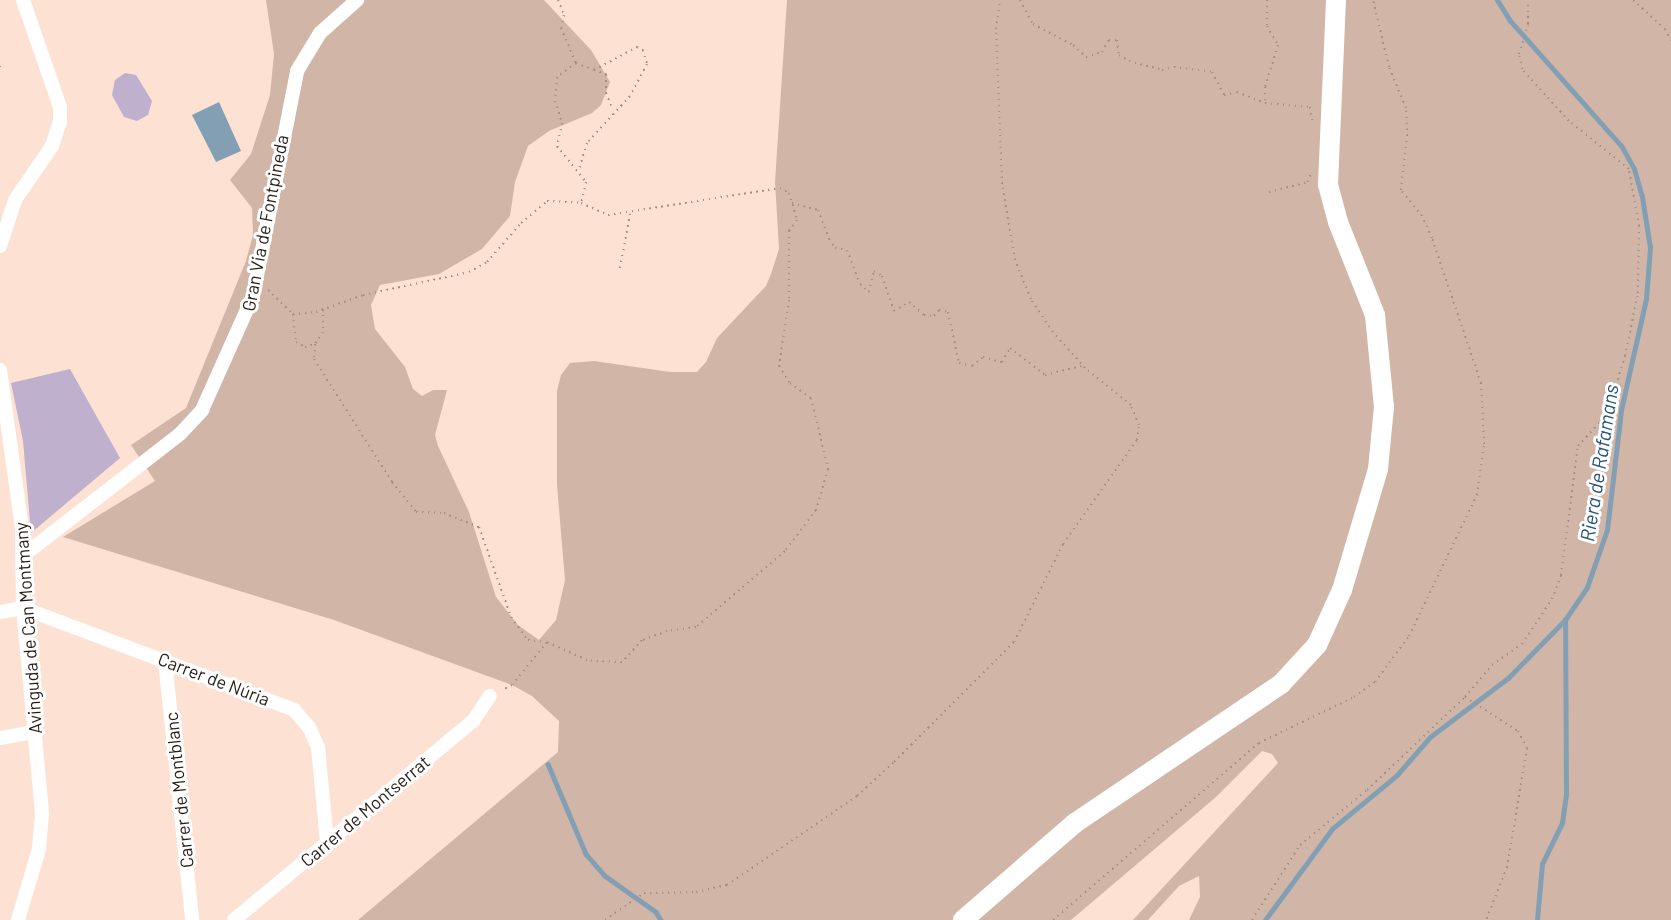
<!DOCTYPE html>
<html>
<head>
<meta charset="utf-8">
<style>
	body { margin:0 }
	#map { position:relative; width:1671px; height:920px; overflow:hidden; background:#fde1d2; font-family:Barlow,sans-serif }
	div>[style] { position:absolute }
	[style*='--x'] { left:calc(var(--x)*1px); top:calc(var(--y)*1px); width:calc(var(--w)*1px); rotate:calc(var(--a)*1deg) }
	.green>* { inset:0; background:#d1b6a7 }
	.water>* { inset:0; background:#829fb4 }
	.stream>* { height:4.5px; margin:-2.25px; padding:0 2.25px; transform-origin:2.25px; border-radius:2.25px; background:#829fb4 }
	.building>* { inset:0; background:#bfb0cd }
	.path>* { height:2px; margin-top:-1px; transform-origin:0; background:repeating-linear-gradient(90deg,#a38f84 0 1.5px,transparent 0 6px) }
	.street>* { height:14px; margin:-7px; padding:0 7px; transform-origin:7px; border-radius:7px; background:#fff }
	.secondary>* { height:20px; margin:-10px; padding:0 10px; transform-origin:10px; border-radius:10px; background:#fff }
	span { translate:-50% -50%; white-space:nowrap; text-align:center; line-height:1.15; -webkit-text-stroke:6px #fff; paint-order:stroke }
	.street-label { font-size:18px; color:#251c16 }
	.water-label { font-size:20px; color:#225373; font-style:italic }
</style>
</head>
<body>
<div id="map">
	<div class="green">
		<i style="clip-path:polygon(266px 0,544px 0,591px 50px,610px 82px,601px 105px,592px 113px,549px 131px,528px 146px,515px 182px,510px 216px,482px 249px,439px 274px,380px 285px,371px 305px,375px 329px,405px 367px,413px 389px,422px 396px,433px 390px,447px 390px,435px 435px,438px 446px,469px 512px,496px 597px,518px 625px,539px 640px,556px 620px,565px 580px,557px 485px,557px 391px,561px 375px,570px 363px,594px 361px,670px 372px,697px 372px,706px 362px,717px 338px,766px 286px,771px 274px,779px 249px,775px 182px,787px 0,1671px 0,1671px 920px,1189px 920px,1200px 897px,1199px 876px,1179px 886px,1148px 920px,1133px 920px,1278px 763px,1272px 754px,1262px 751px,1216px 797px,1071px 920px,358px 920px,558px 752px,559px 721px,532px 696px,512px 685px,334px 620px,63px 537px,155px 481px,131px 445px,186px 408px,246px 261px,253px 235px,252px 208px,230px 180px,251px 154px,270px 95px,274px 54px)"></i>
	</div>
	<div class="water">
		<i style="clip-path:polygon(219px 102px,241px 151px,216px 162px,192px 115px)"></i>
	</div>
	<div class="stream">
		<i style="--x:548;--y:764;--w:98;--a:67.1"></i>
		<i style="--x:586;--y:854;--w:28;--a:49"></i>
		<i style="--x:604;--y:875;--w:64;--a:35.4"></i>
		<i style="--x:656;--y:912;--w:9;--a:58"></i>
		<i style="--x:1265;--y:920;--w:113;--a:-53.6"></i>
		<i style="--x:1332;--y:829;--w:85;--a:-39.7"></i>
		<i style="--x:1397;--y:775;--w:50;--a:-49"></i>
		<i style="--x:1430;--y:737;--w:98;--a:-37.1"></i>
		<i style="--x:1508;--y:678;--w:81;--a:-45.5"></i>
		<i style="--x:1565;--y:620;--w:40;--a:-56"></i>
		<i style="--x:1587;--y:587;--w:60;--a:-70.7"></i>
		<i style="--x:1607;--y:530;--w:121;--a:-83.3"></i>
		<i style="--x:1621;--y:410;--w:114;--a:-77.3"></i>
		<i style="--x:1646;--y:299;--w:51;--a:-85.5"></i>
		<i style="--x:1650;--y:248;--w:52;--a:-98.9"></i>
		<i style="--x:1642;--y:197;--w:29;--a:-106"></i>
		<i style="--x:1634;--y:169;--w:26;--a:-119"></i>
		<i style="--x:1621;--y:146;--w:167;--a:-131.6"></i>
		<i style="--x:1510;--y:21;--w:25;--a:-122"></i>
		<i style="--x:1537;--y:920;--w:56;--a:-84.9"></i>
		<i style="--x:1542;--y:864;--w:46;--a:-64"></i>
		<i style="--x:1562;--y:823;--w:30;--a:-82"></i>
		<i style="--x:1566;--y:793;--w:173;--a:-90.3"></i>
	</div>
	<div class="building">
		<i style="clip-path:polygon(125px 73px,136px 75px,152px 101px,148px 115px,137px 121px,124px 117px,112px 95px,115px 80px)"></i>
		<i style="clip-path:polygon(70px 369px,120px 458px,31px 533px,23px 441px,11px 383px)"></i>
	</div>
	<div class="path">
		<i style="--x:558;--y:0;--w:16;--a:68"></i>
		<i style="--x:564;--y:15;--w:13;--a:103"></i>
		<i style="--x:561;--y:28;--w:38;--a:67"></i>
		<i style="--x:576;--y:63;--w:24;--a:144"></i>
		<i style="--x:557;--y:77;--w:24;--a:95"></i>
		<i style="--x:555;--y:101;--w:23;--a:72"></i>
		<i style="--x:562;--y:123;--w:24;--a:102"></i>
		<i style="--x:557;--y:146;--w:46;--a:51.1"></i>
		<i style="--x:586;--y:182;--w:22;--a:103"></i>
		<i style="--x:1020;--y:0;--w:27;--a:62"></i>
		<i style="--x:1033;--y:24;--w:45;--a:27.7"></i>
		<i style="--x:1073;--y:45;--w:18;--a:43"></i>
		<i style="--x:1086;--y:57;--w:17;--a:-17"></i>
		<i style="--x:1102;--y:52;--w:14;--a:-60"></i>
		<i style="--x:1109;--y:40;--w:8;--a:0"></i>
		<i style="--x:1117;--y:40;--w:15;--a:82"></i>
		<i style="--x:1119;--y:55;--w:12;--a:31"></i>
		<i style="--x:1129;--y:61;--w:34;--a:15"></i>
		<i style="--x:1162;--y:70;--w:12;--a:-14"></i>
		<i style="--x:1174;--y:67;--w:38;--a:7"></i>
		<i style="--x:1212;--y:72;--w:26;--a:62"></i>
		<i style="--x:1224;--y:95;--w:13;--a:-13"></i>
		<i style="--x:1237;--y:92;--w:30;--a:21"></i>
		<i style="--x:1267;--y:0;--w:26;--a:90"></i>
		<i style="--x:1267;--y:26;--w:22;--a:60"></i>
		<i style="--x:1278;--y:45;--w:44;--a:107.2"></i>
		<i style="--x:1265;--y:87;--w:16;--a:90"></i>
		<i style="--x:1265;--y:103;--w:45;--a:5.1"></i>
		<i style="--x:1310;--y:107;--w:17;--a:80"></i>
		<i style="--x:1633;--y:0;--w:43;--a:42.2"></i>
		<i style="--x:1665;--y:29;--w:13;--a:61"></i>
		<i style="--x:576;--y:63;--w:19;--a:21"></i>
		<i style="--x:594;--y:70;--w:49;--a:-28.1"></i>
		<i style="--x:637;--y:47;--w:7;--a:27"></i>
		<i style="--x:643;--y:50;--w:15;--a:74"></i>
		<i style="--x:647;--y:64;--w:36;--a:118"></i>
		<i style="--x:630;--y:96;--w:64;--a:132.5"></i>
		<i style="--x:587;--y:143;--w:28;--a:107"></i>
		<i style="--x:0;--y:66;--w:6;--a:90"></i>
		<i style="--x:594;--y:70;--w:13;--a:18"></i>
		<i style="--x:606;--y:74;--w:19;--a:90"></i>
		<i style="--x:606;--y:93;--w:18;--a:68"></i>
		<i style="--x:1269;--y:192;--w:40;--a:-14.4"></i>
		<i style="--x:1308;--y:182;--w:9;--a:-72"></i>
		<i style="--x:792;--y:203;--w:27;--a:15"></i>
		<i style="--x:818;--y:210;--w:31;--a:69"></i>
		<i style="--x:829;--y:239;--w:11;--a:56"></i>
		<i style="--x:835;--y:248;--w:12;--a:9"></i>
		<i style="--x:847;--y:250;--w:36;--a:69"></i>
		<i style="--x:860;--y:284;--w:12;--a:42"></i>
		<i style="--x:869;--y:292;--w:22;--a:-77"></i>
		<i style="--x:874;--y:271;--w:9;--a:32"></i>
		<i style="--x:882;--y:276;--w:37;--a:71"></i>
		<i style="--x:894;--y:311;--w:17;--a:-31"></i>
		<i style="--x:909;--y:302;--w:20;--a:41"></i>
		<i style="--x:924;--y:315;--w:10;--a:6"></i>
		<i style="--x:934;--y:316;--w:8;--a:-50"></i>
		<i style="--x:939;--y:310;--w:9;--a:13"></i>
		<i style="--x:948;--y:312;--w:52;--a:77.8"></i>
		<i style="--x:959;--y:363;--w:13;--a:13"></i>
		<i style="--x:972;--y:366;--w:14;--a:-39"></i>
		<i style="--x:983;--y:357;--w:20;--a:15"></i>
		<i style="--x:1002;--y:362;--w:16;--a:-60"></i>
		<i style="--x:1010;--y:348;--w:44;--a:37.6"></i>
		<i style="--x:1045;--y:375;--w:38;--a:-14"></i>
		<i style="--x:620;--y:268;--w:55;--a:-79.5"></i>
		<i style="--x:268;--y:290;--w:35;--a:44"></i>
		<i style="--x:293;--y:314;--w:23;--a:-5"></i>
		<i style="--x:316;--y:312;--w:50;--a:-19.9"></i>
		<i style="--x:363;--y:295;--w:108;--a:-12.2"></i>
		<i style="--x:469;--y:272;--w:21;--a:-29"></i>
		<i style="--x:487;--y:262;--w:52;--a:-48.9"></i>
		<i style="--x:521;--y:223;--w:34;--a:-40"></i>
		<i style="--x:547;--y:201;--w:34;--a:3"></i>
		<i style="--x:581;--y:203;--w:30;--a:24"></i>
		<i style="--x:608;--y:215;--w:174;--a:-8.9"></i>
		<i style="--x:780;--y:188;--w:10;--a:29"></i>
		<i style="--x:789;--y:193;--w:28;--a:73"></i>
		<i style="--x:797;--y:220;--w:14;--a:126"></i>
		<i style="--x:789;--y:231;--w:69;--a:90"></i>
		<i style="--x:789;--y:300;--w:67;--a:98.6"></i>
		<i style="--x:779;--y:366;--w:20;--a:57"></i>
		<i style="--x:790;--y:383;--w:26;--a:36"></i>
		<i style="--x:811;--y:398;--w:12;--a:76"></i>
		<i style="--x:814;--y:410;--w:61;--a:76.7"></i>
		<i style="--x:828;--y:469;--w:43;--a:106.3"></i>
		<i style="--x:816;--y:510;--w:51;--a:127.1"></i>
		<i style="--x:785;--y:551;--w:117;--a:139.5"></i>
		<i style="--x:696;--y:627;--w:29;--a:172"></i>
		<i style="--x:667;--y:631;--w:27;--a:160"></i>
		<i style="--x:642;--y:640;--w:30;--a:132"></i>
		<i style="--x:622;--y:662;--w:35;--a:-177"></i>
		<i style="--x:587;--y:660;--w:44;--a:-155.8"></i>
		<i style="--x:547;--y:642;--w:55;--a:129.1"></i>
		<i style="--x:512;--y:685;--w:11;--a:153"></i>
		<i style="--x:323;--y:309;--w:23;--a:90"></i>
		<i style="--x:323;--y:332;--w:14;--a:124"></i>
		<i style="--x:315;--y:344;--w:15;--a:94"></i>
		<i style="--x:314;--y:359;--w:146;--a:57.6"></i>
		<i style="--x:392;--y:482;--w:38;--a:51"></i>
		<i style="--x:416;--y:512;--w:28;--a:2"></i>
		<i style="--x:444;--y:513;--w:38;--a:22"></i>
		<i style="--x:479;--y:527;--w:96;--a:70.4"></i>
		<i style="--x:511;--y:617;--w:29;--a:54"></i>
		<i style="--x:528;--y:640;--w:17;--a:7"></i>
		<i style="--x:293;--y:314;--w:28;--a:84"></i>
		<i style="--x:296;--y:342;--w:10;--a:29"></i>
		<i style="--x:305;--y:347;--w:9;--a:-18"></i>
		<i style="--x:1465;--y:697;--w:63;--a:32.7"></i>
		<i style="--x:1518;--y:731;--w:19;--a:62"></i>
		<i style="--x:1527;--y:748;--w:121;--a:99.5"></i>
		<i style="--x:1507;--y:867;--w:57;--a:111.6"></i>
		<i style="--x:605;--y:920;--w:47;--a:-34.7"></i>
		<i style="--x:644;--y:893;--w:52;--a:-1.1"></i>
		<i style="--x:696;--y:892;--w:32;--a:-13"></i>
		<i style="--x:727;--y:885;--w:158;--a:-34.4"></i>
		<i style="--x:857;--y:796;--w:50;--a:-42.6"></i>
		<i style="--x:894;--y:762;--w:170;--a:-45"></i>
		<i style="--x:1014;--y:642;--w:110;--a:-63.4"></i>
		<i style="--x:1063;--y:544;--w:128;--a:-54.6"></i>
		<i style="--x:1137;--y:440;--w:15;--a:-82"></i>
		<i style="--x:1139;--y:425;--w:22;--a:-112"></i>
		<i style="--x:1131;--y:405;--w:59;--a:-141.2"></i>
		<i style="--x:1085;--y:368;--w:48;--a:-131.6"></i>
		<i style="--x:1053;--y:332;--w:40;--a:-124"></i>
		<i style="--x:1031;--y:299;--w:42;--a:-112.3"></i>
		<i style="--x:1015;--y:260;--w:77;--a:-99.7"></i>
		<i style="--x:1002;--y:184;--w:155;--a:-92.2"></i>
		<i style="--x:996;--y:29;--w:29;--a:-82"></i>
		<i style="--x:1053;--y:920;--w:272;--a:-40.7"></i>
		<i style="--x:1259;--y:743;--w:106;--a:-25.8"></i>
		<i style="--x:1354;--y:697;--w:26;--a:-36"></i>
		<i style="--x:1375;--y:682;--w:57;--a:-53.5"></i>
		<i style="--x:1409;--y:636;--w:157;--a:-64.3"></i>
		<i style="--x:1477;--y:495;--w:51;--a:-82.2"></i>
		<i style="--x:1484;--y:444;--w:61;--a:-92.8"></i>
		<i style="--x:1481;--y:383;--w:153;--a:-108.7"></i>
		<i style="--x:1432;--y:238;--w:24;--a:-114"></i>
		<i style="--x:1422;--y:216;--w:33;--a:-129"></i>
		<i style="--x:1401;--y:190;--w:54;--a:-83.7"></i>
		<i style="--x:1407;--y:136;--w:28;--a:-92"></i>
		<i style="--x:1406;--y:108;--w:44;--a:-112.5"></i>
		<i style="--x:1389;--y:67;--w:69;--a:-103.4"></i>
		<i style="--x:1252;--y:920;--w:89;--a:-57.4"></i>
		<i style="--x:1300;--y:845;--w:87;--a:-39.4"></i>
		<i style="--x:1367;--y:790;--w:135;--a:-43.5"></i>
		<i style="--x:1465;--y:697;--w:42;--a:-49.8"></i>
		<i style="--x:1492;--y:665;--w:37;--a:-35"></i>
		<i style="--x:1522;--y:644;--w:54;--a:-56.3"></i>
		<i style="--x:1552;--y:599;--w:26;--a:-69"></i>
		<i style="--x:1561;--y:575;--w:130;--a:-82.5"></i>
		<i style="--x:1578;--y:446;--w:43;--a:-47.8"></i>
		<i style="--x:1607;--y:414;--w:61;--a:-72.8"></i>
		<i style="--x:1625;--y:356;--w:64;--a:-78.3"></i>
		<i style="--x:1638;--y:293;--w:67;--a:-89.1"></i>
		<i style="--x:1639;--y:226;--w:58;--a:-100"></i>
		<i style="--x:1629;--y:169;--w:77;--a:-141.3"></i>
		<i style="--x:1569;--y:121;--w:70;--a:-132.1"></i>
		<i style="--x:1522;--y:69;--w:15;--a:-101"></i>
		<i style="--x:1519;--y:54;--w:31;--a:-73"></i>
		<i style="--x:1528;--y:24;--w:24;--a:-90"></i>
	</div>
	<div class="street">
		<i style="--x:0;--y:246;--w:48;--a:-71.9"></i>
		<i style="--x:15;--y:200;--w:65;--a:-55.6"></i>
		<i style="--x:52;--y:146;--w:25;--a:-72"></i>
		<i style="--x:60;--y:122;--w:15;--a:-90"></i>
		<i style="--x:60;--y:107;--w:113;--a:-109.1"></i>
		<i style="--x:0;--y:370;--w:161;--a:82.1"></i>
		<i style="--x:22;--y:529;--w:79;--a:89.3"></i>
		<i style="--x:23;--y:608;--w:207;--a:84.7"></i>
		<i style="--x:42;--y:814;--w:35;--a:95"></i>
		<i style="--x:39;--y:849;--w:74;--a:106.5"></i>
		<i style="--x:24;--y:555;--w:197;--a:-37.8"></i>
		<i style="--x:180;--y:434;--w:33;--a:-47"></i>
		<i style="--x:202;--y:410;--w:125;--a:-65.9"></i>
		<i style="--x:253;--y:296;--w:229;--a:-78.9"></i>
		<i style="--x:297;--y:71;--w:44;--a:-58.8"></i>
		<i style="--x:320;--y:33;--w:50;--a:-41.7"></i>
		<i style="--x:0;--y:612;--w:23;--a:-10"></i>
		<i style="--x:23;--y:608;--w:290;--a:20.6"></i>
		<i style="--x:294;--y:710;--w:23;--a:49"></i>
		<i style="--x:309;--y:727;--w:22;--a:66"></i>
		<i style="--x:318;--y:747;--w:96;--a:84.6"></i>
		<i style="--x:165;--y:661;--w:260;--a:84"></i>
		<i style="--x:0;--y:738;--w:35;--a:-10"></i>
		<i style="--x:234;--y:920;--w:311;--a:-39.8"></i>
		<i style="--x:473;--y:721;--w:30;--a:-56"></i>
	</div>
	<div class="secondary">
		<i style="--x:963;--y:920;--w:148;--a:-40.9"></i>
		<i style="--x:1075;--y:823;--w:249;--a:-34"></i>
		<i style="--x:1281;--y:684;--w:53;--a:-47.3"></i>
		<i style="--x:1317;--y:645;--w:60;--a:-65.6"></i>
		<i style="--x:1342;--y:590;--w:126;--a:-73.4"></i>
		<i style="--x:1378;--y:469;--w:62;--a:-84.5"></i>
		<i style="--x:1384;--y:407;--w:92;--a:-95.6"></i>
		<i style="--x:1375;--y:315;--w:100;--a:-111.7"></i>
		<i style="--x:1338;--y:222;--w:39;--a:-105"></i>
		<i style="--x:1328;--y:184;--w:184;--a:-87.5"></i>
	</div>
	<div class="street-label">
		<span style="left:265px;top:223px;rotate:-79deg">Gran Via de Fontpineda</span>
		<span style="left:28px;top:628px;rotate:-94deg">Avinguda de Can Montmany</span>
		<span style="left:214px;top:679px;rotate:21deg">Carrer de Núria</span>
		<span style="left:179px;top:790px;rotate:-96deg">Carrer de Montblanc</span>
		<span style="left:365px;top:811px;rotate:-40deg">Carrer de Montserrat</span>
	</div>
	<div class="water-label">
		<span style="left:1599px;top:463px;rotate:-81deg">Riera de Rafamans</span>
	</div>
</div>
</body>
</html>
